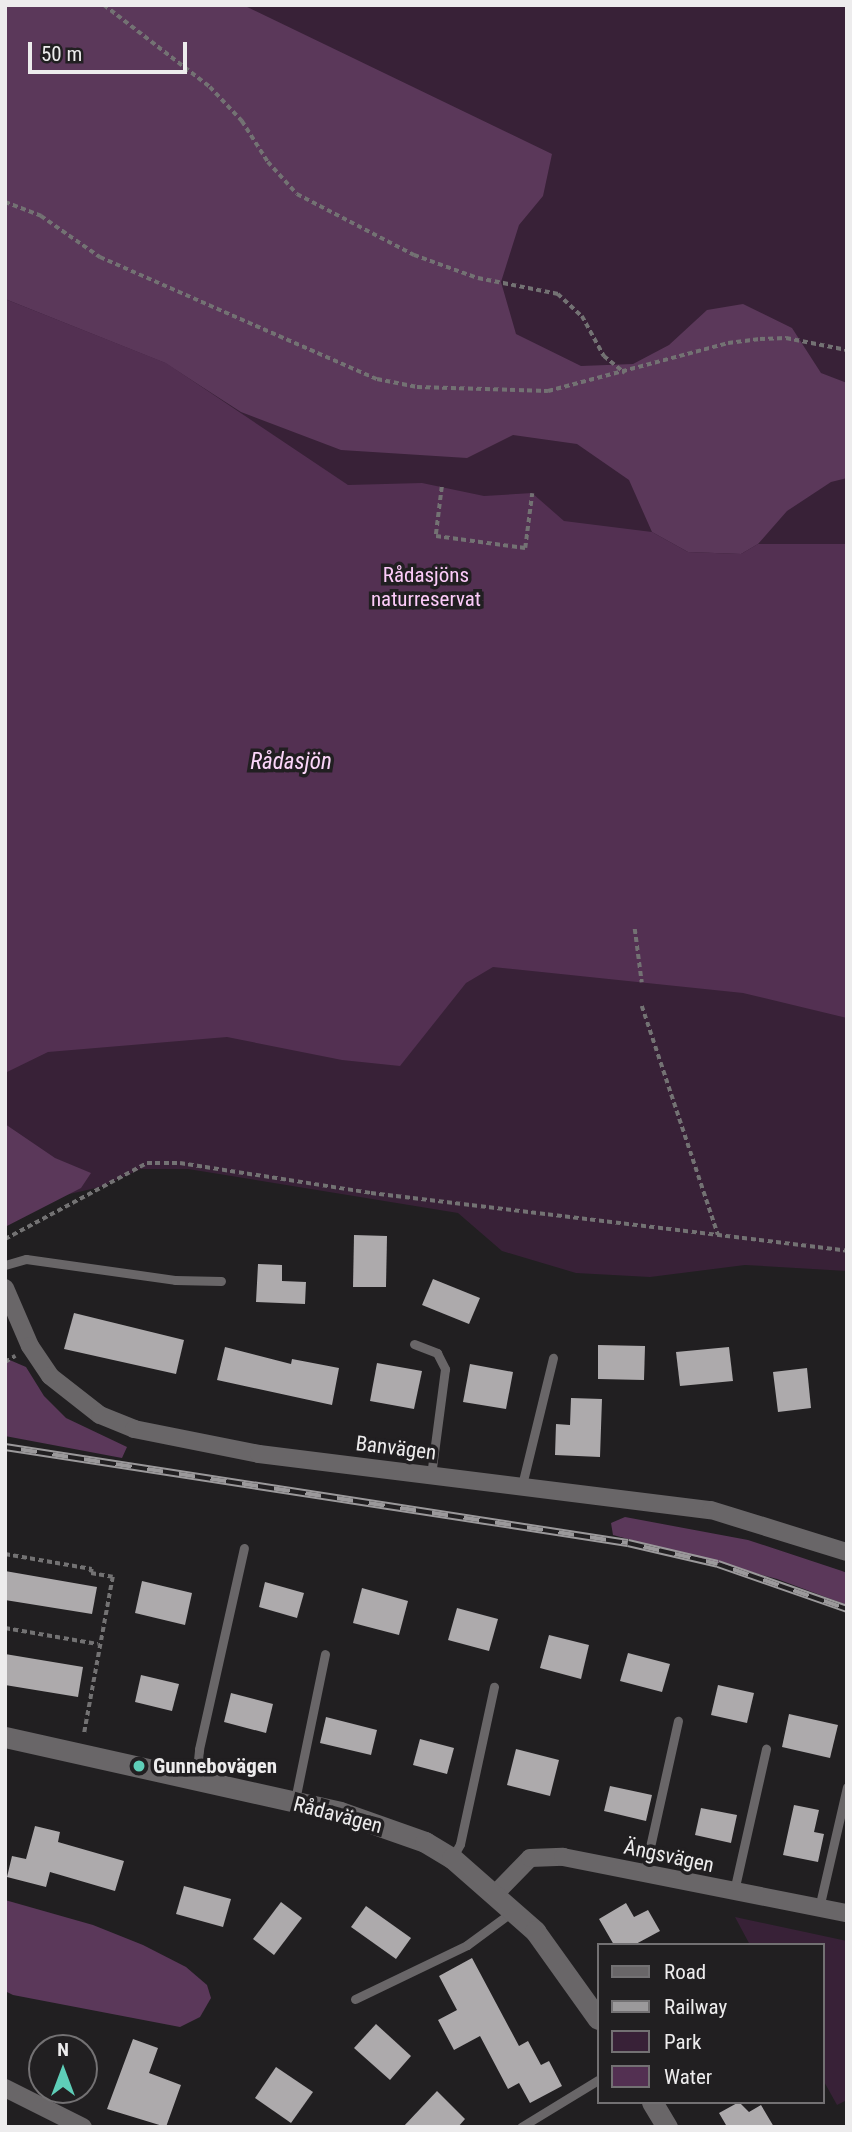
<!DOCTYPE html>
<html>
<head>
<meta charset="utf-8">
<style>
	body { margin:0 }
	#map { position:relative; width:852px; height:2132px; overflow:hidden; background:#211f21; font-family:"Roboto Condensed",sans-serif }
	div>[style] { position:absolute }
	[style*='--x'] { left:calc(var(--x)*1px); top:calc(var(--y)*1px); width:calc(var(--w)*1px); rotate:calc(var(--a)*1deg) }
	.green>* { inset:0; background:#382137 }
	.forest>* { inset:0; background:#5b385a }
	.water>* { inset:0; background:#533052 }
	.building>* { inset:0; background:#adaaac }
	.path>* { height:3.5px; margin-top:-1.75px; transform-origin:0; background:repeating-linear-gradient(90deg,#737273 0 5px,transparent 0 8.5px) }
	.service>* { height:9px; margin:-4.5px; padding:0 4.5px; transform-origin:4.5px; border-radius:4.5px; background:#696668 }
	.minor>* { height:18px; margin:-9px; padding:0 9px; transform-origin:9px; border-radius:9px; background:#696668 }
	.tertiary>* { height:21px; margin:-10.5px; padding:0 10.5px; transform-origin:10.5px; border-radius:10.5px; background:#696668 }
	.rail>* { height:8px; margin-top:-4px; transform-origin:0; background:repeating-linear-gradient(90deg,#211f21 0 16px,#9b999b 0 32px); box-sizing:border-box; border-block:2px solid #9b999b }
	.dots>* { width:19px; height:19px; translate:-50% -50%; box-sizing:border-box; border:4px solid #211f21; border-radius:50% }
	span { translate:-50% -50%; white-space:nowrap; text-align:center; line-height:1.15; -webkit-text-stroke:7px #211f21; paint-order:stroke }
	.park-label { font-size:21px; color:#fccbf9 }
	.street-label { font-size:21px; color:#edeced }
	.poi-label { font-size:21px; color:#edeced; font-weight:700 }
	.left { translate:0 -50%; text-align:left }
	.water-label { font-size:23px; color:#fbd6f9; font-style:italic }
	.frame { position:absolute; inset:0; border:7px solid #edeced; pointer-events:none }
	.legend { position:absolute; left:597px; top:1943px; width:228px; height:161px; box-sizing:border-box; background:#211f21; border:2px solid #737173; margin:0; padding:9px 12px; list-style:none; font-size:21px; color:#edeced }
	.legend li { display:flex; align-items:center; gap:14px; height:35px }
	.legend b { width:35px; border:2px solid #737173 }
	.north { position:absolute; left:28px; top:2034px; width:70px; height:70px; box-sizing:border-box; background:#211f21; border:2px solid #737173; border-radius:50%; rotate:0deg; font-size:19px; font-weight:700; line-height:28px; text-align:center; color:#edeced }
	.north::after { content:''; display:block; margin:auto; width:24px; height:32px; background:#5eceb8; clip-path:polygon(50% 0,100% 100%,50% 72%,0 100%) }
	.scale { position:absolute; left:28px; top:42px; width:159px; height:32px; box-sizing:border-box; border:4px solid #edeced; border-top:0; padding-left:9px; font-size:21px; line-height:24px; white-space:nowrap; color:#edeced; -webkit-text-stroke:5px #211f21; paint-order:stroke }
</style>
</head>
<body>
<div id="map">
	<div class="green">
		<i style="clip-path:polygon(5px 5px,847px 5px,847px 1271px,745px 1265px,650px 1277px,576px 1273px,502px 1251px,458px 1213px,188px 1169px,141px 1169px,100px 1187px,5px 1209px)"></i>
		<i style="clip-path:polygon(735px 1917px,847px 1941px,847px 2100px,837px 2105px,822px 2078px,822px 1945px,750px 1945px)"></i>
	</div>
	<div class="forest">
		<i style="clip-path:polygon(5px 5px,243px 5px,552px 154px,543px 196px,519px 225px,501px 282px,516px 334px,581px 366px,633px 364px,669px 345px,707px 310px,743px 304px,792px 328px,821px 373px,847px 383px,847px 478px,831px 482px,787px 511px,758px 544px,741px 554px,688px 552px,652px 532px,629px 480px,577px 444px,513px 435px,467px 458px,341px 450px,241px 412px,165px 363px,5px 299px)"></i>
		<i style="clip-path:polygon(5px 1124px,55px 1158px,91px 1173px,81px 1188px,5px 1227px)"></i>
		<i style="clip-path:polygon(5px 1358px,26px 1367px,44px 1396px,66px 1418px,127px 1447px,122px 1458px,5px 1436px)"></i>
		<i style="clip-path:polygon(625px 1517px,748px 1540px,842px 1571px,847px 1573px,847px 1605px,777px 1579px,613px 1535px,611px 1523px)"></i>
		<i style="clip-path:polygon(5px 1900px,93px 1925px,143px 1945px,186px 1967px,207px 1985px,211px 1998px,200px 2017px,180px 2027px,13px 1995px,5px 1991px)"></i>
	</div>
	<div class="water">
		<i style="clip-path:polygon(5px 299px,166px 363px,348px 485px,422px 483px,484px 496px,532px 493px,564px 521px,652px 532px,688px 552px,741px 554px,758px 544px,847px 544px,847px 1018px,743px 993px,493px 967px,466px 983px,400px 1066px,342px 1060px,227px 1037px,48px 1052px,5px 1073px)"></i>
	</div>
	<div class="building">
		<i style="clip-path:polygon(354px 1235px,387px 1236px,386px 1287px,353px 1287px)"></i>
		<i style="clip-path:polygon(258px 1264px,282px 1265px,282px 1281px,306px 1282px,305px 1304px,256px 1302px)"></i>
		<i style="clip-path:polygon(433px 1279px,480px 1298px,469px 1324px,422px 1305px)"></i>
		<i style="clip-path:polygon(74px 1313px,184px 1340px,176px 1374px,64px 1349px)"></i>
		<i style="clip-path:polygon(598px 1345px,645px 1346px,644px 1380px,598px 1379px)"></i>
		<i style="clip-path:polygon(225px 1347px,291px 1364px,292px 1359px,339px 1368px,332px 1405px,217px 1380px)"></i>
		<i style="clip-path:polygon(729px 1347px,733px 1381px,680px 1386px,676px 1352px)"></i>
		<i style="clip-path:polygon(377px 1363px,422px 1371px,414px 1409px,370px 1401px)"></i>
		<i style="clip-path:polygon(470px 1364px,513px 1372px,506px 1409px,463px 1402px)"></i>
		<i style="clip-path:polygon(807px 1368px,811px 1408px,778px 1412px,773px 1372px)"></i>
		<i style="clip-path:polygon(571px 1398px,602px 1399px,600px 1457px,555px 1455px,556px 1424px,570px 1425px)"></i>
		<i style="clip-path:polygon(5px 1571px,97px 1587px,92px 1614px,5px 1600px)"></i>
		<i style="clip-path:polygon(142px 1581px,192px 1593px,185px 1625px,135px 1613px)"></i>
		<i style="clip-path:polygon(265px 1582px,304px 1593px,297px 1618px,259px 1607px)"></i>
		<i style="clip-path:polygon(362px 1588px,408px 1601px,399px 1635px,353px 1623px)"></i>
		<i style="clip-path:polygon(457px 1608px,498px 1619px,489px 1651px,448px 1640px)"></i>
		<i style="clip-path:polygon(549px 1635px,589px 1645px,581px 1679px,540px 1668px)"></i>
		<i style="clip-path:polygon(628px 1653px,670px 1664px,662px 1692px,620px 1681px)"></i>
		<i style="clip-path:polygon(5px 1654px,83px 1667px,78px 1697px,5px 1685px)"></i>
		<i style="clip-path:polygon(141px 1675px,179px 1684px,172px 1711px,135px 1702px)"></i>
		<i style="clip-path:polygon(718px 1685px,754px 1693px,747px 1723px,711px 1715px)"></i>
		<i style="clip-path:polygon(231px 1693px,273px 1704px,266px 1733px,224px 1722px)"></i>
		<i style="clip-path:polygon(789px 1714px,838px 1725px,830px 1758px,782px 1747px)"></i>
		<i style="clip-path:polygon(326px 1717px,377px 1730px,371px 1755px,320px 1743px)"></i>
		<i style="clip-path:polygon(420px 1739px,454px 1748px,447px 1774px,413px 1765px)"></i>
		<i style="clip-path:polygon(516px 1749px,559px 1760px,550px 1796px,507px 1785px)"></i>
		<i style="clip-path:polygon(610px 1786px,652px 1795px,646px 1821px,604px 1811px)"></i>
		<i style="clip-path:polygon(794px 1805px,819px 1810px,814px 1832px,824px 1834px,818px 1862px,783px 1855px)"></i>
		<i style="clip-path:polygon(701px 1808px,737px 1815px,731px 1843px,695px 1835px)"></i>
		<i style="clip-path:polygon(35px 1826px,60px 1832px,58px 1842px,124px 1861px,115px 1891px,50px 1872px,46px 1887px,7px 1877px,12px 1856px,26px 1859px)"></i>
		<i style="clip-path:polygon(184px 1886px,231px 1899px,223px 1927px,176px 1914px)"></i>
		<i style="clip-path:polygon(281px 1902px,302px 1918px,274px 1955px,253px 1939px)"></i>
		<i style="clip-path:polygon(626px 1903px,634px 1917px,648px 1910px,660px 1931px,634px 1945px,614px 1945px,599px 1919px)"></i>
		<i style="clip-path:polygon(366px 1906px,411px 1938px,396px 1959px,351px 1927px)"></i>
		<i style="clip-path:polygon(472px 1958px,519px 2046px,528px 2041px,541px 2065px,549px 2061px,562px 2086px,530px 2103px,519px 2083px,508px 2089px,480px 2036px,454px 2050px,438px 2020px,457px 2010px,439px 1976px)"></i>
		<i style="clip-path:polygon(376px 2024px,411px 2056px,390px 2080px,354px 2048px)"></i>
		<i style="clip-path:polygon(133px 2039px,158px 2048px,149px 2073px,181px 2085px,166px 2127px,107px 2109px)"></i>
		<i style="clip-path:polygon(276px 2067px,313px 2092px,291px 2123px,255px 2098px)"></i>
		<i style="clip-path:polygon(437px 2091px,465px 2119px,458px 2127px,403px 2127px)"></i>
		<i style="clip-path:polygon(739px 2102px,749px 2112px,761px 2105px,774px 2127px,722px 2127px,726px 2125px,719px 2113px)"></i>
	</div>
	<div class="path">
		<i style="--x:104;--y:5;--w:134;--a:37.7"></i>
		<i style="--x:210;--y:87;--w:47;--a:46.7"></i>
		<i style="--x:242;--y:121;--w:49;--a:57.6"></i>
		<i style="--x:268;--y:162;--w:43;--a:47.8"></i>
		<i style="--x:297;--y:194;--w:132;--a:27.5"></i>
		<i style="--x:414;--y:255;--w:68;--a:19.8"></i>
		<i style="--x:478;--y:278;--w:82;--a:11.3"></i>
		<i style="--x:558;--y:294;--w:33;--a:43"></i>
		<i style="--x:582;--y:316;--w:46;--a:61.2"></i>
		<i style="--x:604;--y:356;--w:27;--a:39"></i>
		<i style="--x:5;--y:202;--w:39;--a:21"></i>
		<i style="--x:41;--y:216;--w:72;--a:34.8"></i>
		<i style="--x:100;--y:257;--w:303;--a:23.8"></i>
		<i style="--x:377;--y:379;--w:41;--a:11.3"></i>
		<i style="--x:417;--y:387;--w:131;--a:1.7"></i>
		<i style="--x:548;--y:391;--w:186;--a:-14.9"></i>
		<i style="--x:728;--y:343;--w:32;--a:-7"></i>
		<i style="--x:760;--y:339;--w:26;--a:-2"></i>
		<i style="--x:786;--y:338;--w:62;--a:11.1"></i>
		<i style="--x:442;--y:487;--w:49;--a:97"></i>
		<i style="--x:436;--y:536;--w:90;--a:7.7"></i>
		<i style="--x:525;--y:548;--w:55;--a:-82.7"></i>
		<i style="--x:635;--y:929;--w:54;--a:82.6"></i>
		<i style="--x:642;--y:1006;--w:241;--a:71.6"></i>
		<i style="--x:5;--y:1239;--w:161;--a:-28.2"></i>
		<i style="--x:147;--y:1163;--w:33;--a:0"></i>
		<i style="--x:180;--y:1163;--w:193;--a:8.9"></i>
		<i style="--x:371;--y:1193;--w:480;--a:6.9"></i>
		<i style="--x:5;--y:1362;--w:12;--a:-31"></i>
		<i style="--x:5;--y:1554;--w:88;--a:9.8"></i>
		<i style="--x:92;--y:1569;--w:4;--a:104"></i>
		<i style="--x:91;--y:1573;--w:22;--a:10"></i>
		<i style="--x:113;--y:1577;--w:161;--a:100.4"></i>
		<i style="--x:5;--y:1628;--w:94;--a:9.8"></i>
	</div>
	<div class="service">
		<i style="--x:5;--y:1265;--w:22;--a:-16"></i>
		<i style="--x:26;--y:1259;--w:150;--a:8"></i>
		<i style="--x:175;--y:1280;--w:46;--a:1.2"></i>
		<i style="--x:414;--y:1344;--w:25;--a:21"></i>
		<i style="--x:437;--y:1353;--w:18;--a:63"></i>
		<i style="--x:445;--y:1369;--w:108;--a:97.5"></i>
		<i style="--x:522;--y:1485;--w:131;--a:-76.3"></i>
		<i style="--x:196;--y:1779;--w:30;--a:-84"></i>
		<i style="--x:199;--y:1749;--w:206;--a:-77.4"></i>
		<i style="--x:295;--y:1800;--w:149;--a:-78.4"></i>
		<i style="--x:452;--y:1858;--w:16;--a:-60"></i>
		<i style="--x:460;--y:1844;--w:161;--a:-77.8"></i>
		<i style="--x:644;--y:1874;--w:157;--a:-77.5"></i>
		<i style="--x:734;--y:1891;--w:146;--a:-77.3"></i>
		<i style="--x:819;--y:1908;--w:124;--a:-77"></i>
		<i style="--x:355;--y:1999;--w:124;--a:-25.7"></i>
		<i style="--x:467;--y:1945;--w:56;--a:-36.3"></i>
		<i style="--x:521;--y:2127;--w:90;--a:-31.4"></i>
	</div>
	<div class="minor">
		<i style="--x:5;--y:1288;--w:63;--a:66.7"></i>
		<i style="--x:30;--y:1346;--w:36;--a:56"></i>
		<i style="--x:50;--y:1376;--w:63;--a:38"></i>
		<i style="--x:100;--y:1415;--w:37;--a:22"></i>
		<i style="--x:134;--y:1429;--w:127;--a:11.3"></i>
		<i style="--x:259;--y:1454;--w:455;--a:7.1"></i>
		<i style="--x:711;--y:1510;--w:142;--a:17.2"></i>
		<i style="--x:495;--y:1894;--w:50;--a:-45.8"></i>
		<i style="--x:530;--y:1858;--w:33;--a:-2"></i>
		<i style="--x:563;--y:1857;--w:289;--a:11.2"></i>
		<i style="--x:5;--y:2088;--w:87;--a:26.6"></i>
	</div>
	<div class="tertiary">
		<i style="--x:5;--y:1737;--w:343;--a:12.6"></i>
		<i style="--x:340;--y:1812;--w:90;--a:19.4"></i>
		<i style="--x:425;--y:1842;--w:31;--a:31"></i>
		<i style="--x:452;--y:1858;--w:111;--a:41.3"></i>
		<i style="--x:535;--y:1931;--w:108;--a:54.4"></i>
		<i style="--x:652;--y:2102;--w:29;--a:59"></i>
	</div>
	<div class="rail">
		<i style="--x:5;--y:1447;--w:630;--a:8.76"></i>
		<i style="--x:628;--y:1543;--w:92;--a:13.1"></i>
		<i style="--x:718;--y:1564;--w:137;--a:19.2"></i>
	</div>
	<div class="dots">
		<i style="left:139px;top:1766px;background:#5eceb8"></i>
	</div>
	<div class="park-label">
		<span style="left:426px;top:587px">Rådasjöns<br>naturreservat</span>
	</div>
	<div class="street-label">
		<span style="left:396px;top:1448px;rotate:7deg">Banvägen</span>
		<span style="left:338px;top:1815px;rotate:15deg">Rådavägen</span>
		<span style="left:669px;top:1856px;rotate:12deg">Ängsvägen</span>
	</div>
	<div class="poi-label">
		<span class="left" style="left:153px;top:1766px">Gunnebovägen</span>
	</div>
	<div class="water-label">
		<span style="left:291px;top:762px">Rådasjön</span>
	</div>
	<div class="frame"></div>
	<ul class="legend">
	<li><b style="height:9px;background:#696668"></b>Road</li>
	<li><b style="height:9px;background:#9b999b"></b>Railway</li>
	<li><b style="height:19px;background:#382137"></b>Park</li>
	<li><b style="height:19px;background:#533052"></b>Water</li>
	</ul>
	<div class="north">N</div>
	<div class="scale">50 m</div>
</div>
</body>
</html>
